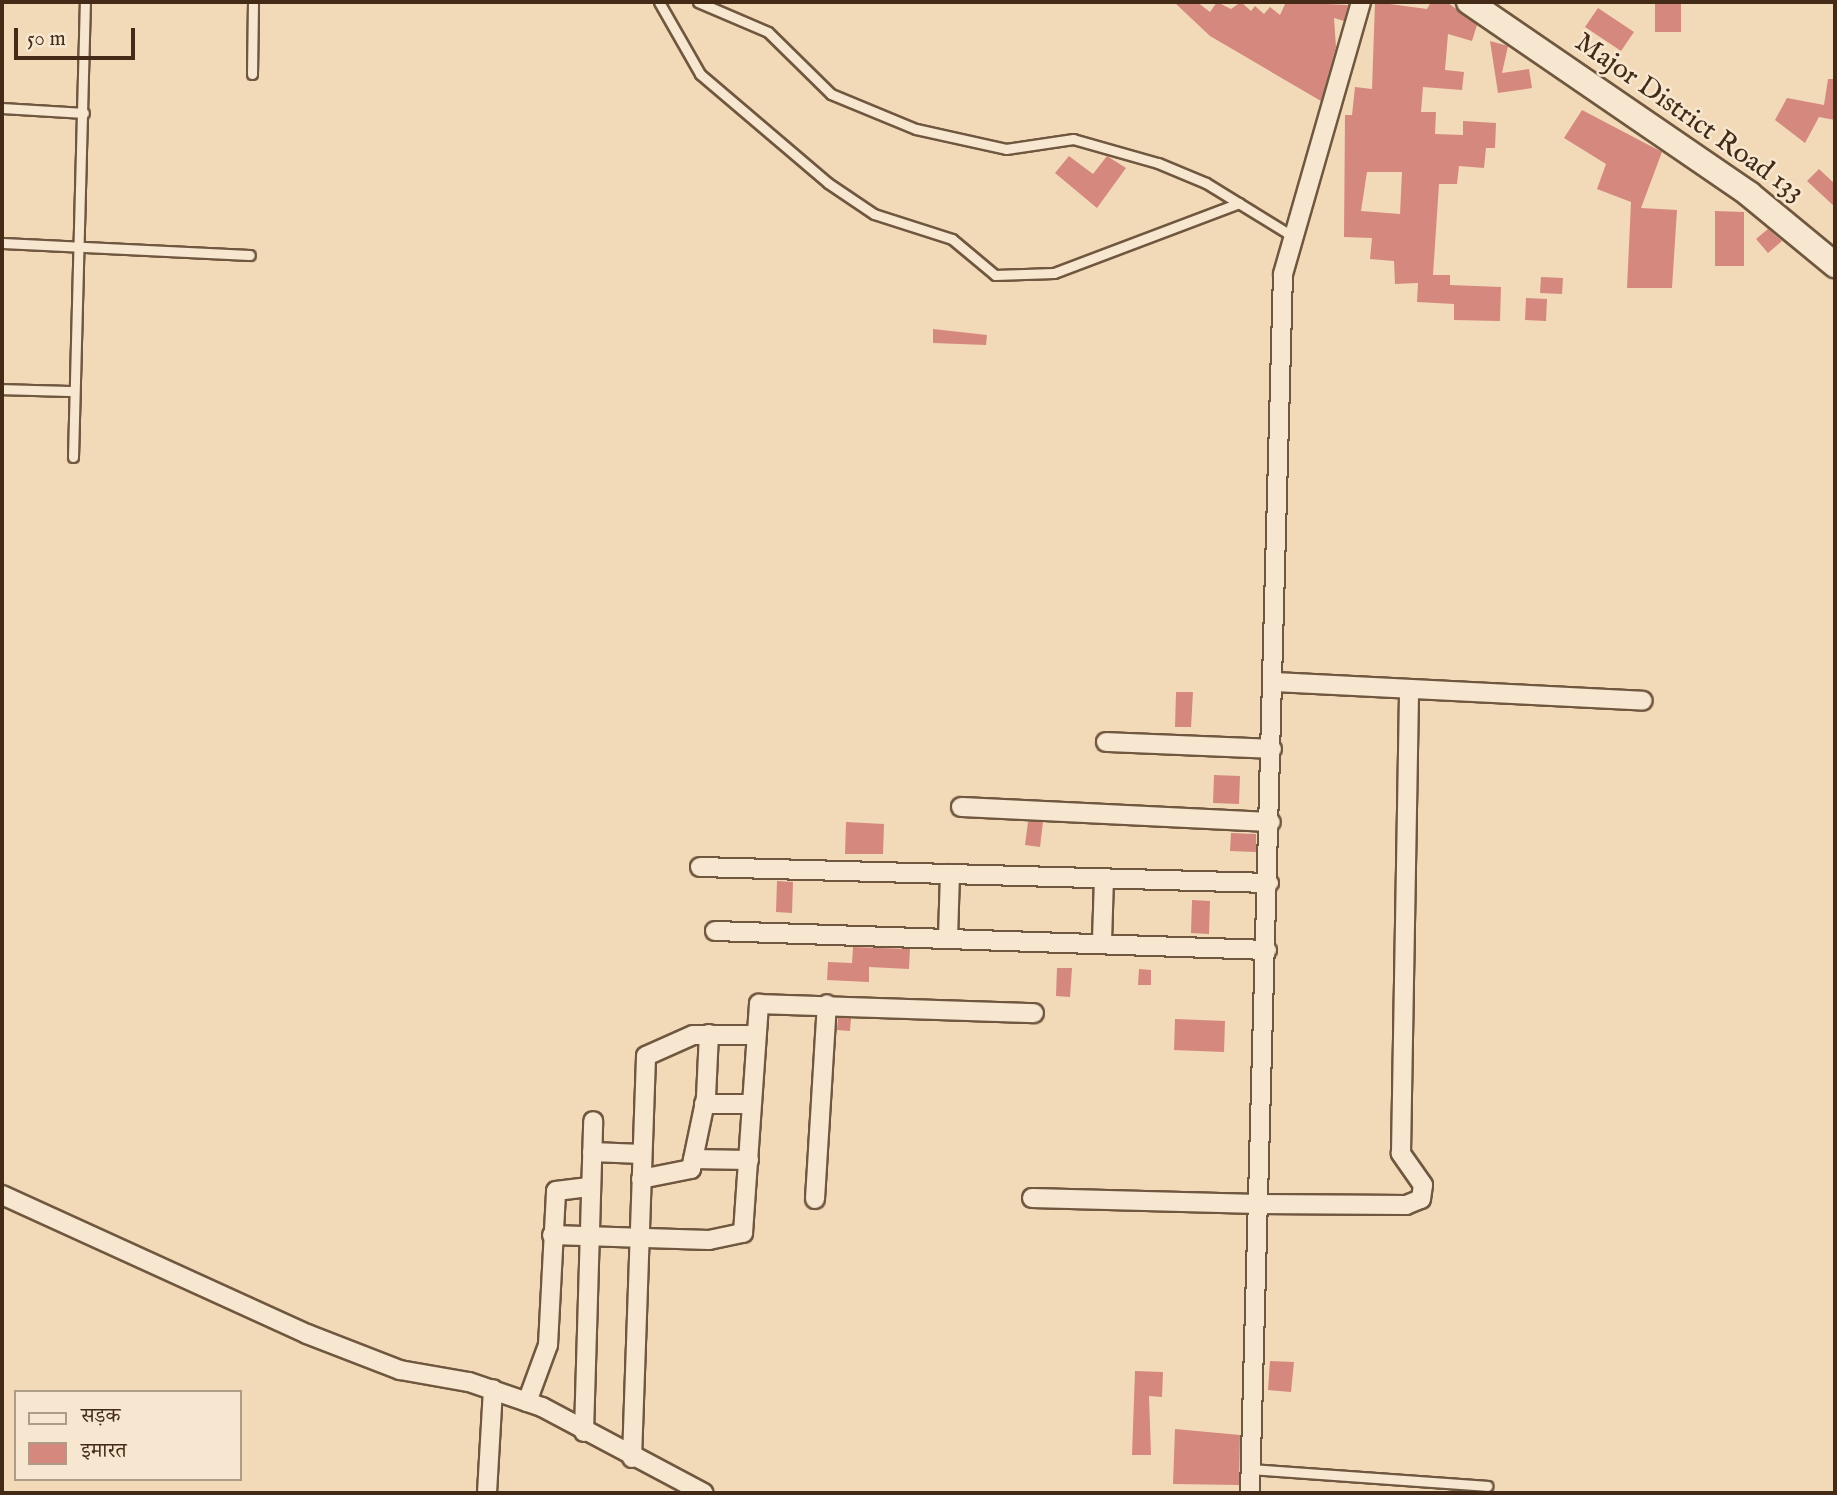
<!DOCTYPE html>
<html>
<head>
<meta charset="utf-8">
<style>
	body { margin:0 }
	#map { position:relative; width:1837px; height:1495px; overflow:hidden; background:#f2dab8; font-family:"IM FELL English","Noto Serif Devanagari",serif }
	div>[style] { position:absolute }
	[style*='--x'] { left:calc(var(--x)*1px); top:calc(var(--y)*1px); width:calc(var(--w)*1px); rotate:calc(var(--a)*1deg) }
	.building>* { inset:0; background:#d5887e }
	.roads { filter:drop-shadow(2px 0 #70573f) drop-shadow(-2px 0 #70573f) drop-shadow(0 2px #70573f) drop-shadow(0 -2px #70573f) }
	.lane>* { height:9px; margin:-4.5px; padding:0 4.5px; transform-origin:4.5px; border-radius:4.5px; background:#f7e7d1 }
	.street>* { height:18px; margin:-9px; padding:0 9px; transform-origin:9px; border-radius:9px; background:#f7e7d1 }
	.secondary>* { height:24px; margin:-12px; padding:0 12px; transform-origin:12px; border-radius:12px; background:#f7e7d1 }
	span { translate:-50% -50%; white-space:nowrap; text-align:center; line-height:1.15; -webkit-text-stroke:5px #f7e7d1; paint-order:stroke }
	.street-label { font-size:28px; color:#442b17 }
	.frame { position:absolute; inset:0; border:4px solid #442b17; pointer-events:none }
	.legend { position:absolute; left:14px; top:1390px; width:228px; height:91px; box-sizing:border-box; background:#f7e7d1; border:2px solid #af9c87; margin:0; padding:9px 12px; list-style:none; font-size:21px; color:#442b17 }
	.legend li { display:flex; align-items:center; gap:14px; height:35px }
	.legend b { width:35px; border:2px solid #af9c87 }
	.scale { position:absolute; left:14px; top:28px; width:121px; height:32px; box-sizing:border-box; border:4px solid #442b17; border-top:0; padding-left:9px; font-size:21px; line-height:24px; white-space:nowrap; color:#442b17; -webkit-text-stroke:5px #f7e7d1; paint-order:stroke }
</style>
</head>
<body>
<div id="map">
	<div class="building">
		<i style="clip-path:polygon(1174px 2px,1197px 2px,1210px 12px,1217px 2px,1231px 9px,1241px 2px,1251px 11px,1255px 6px,1264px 14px,1270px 7px,1280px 15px,1286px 2px,1348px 5px,1344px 21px,1334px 18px,1336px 47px,1321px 101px,1210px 36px)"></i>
		<i style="clip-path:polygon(evenodd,1375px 2px,1427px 9px,1431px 2px,1447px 2px,1477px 25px,1472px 41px,1448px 34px,1445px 70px,1464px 72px,1462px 90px,1423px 87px,1421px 112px,1436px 112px,1435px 134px,1463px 135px,1463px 121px,1496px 123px,1495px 148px,1486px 148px,1484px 168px,1459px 166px,1457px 184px,1439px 184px,1433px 275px,1450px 275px,1450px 285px,1501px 287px,1500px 321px,1454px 320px,1454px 304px,1417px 302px,1418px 283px,1395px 284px,1394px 261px,1370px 259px,1372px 238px,1344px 237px,1345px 115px,1352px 115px,1355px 87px,1372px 89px,1375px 2px,1367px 172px,1402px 172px,1400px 214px,1361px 211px,1367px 172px)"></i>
		<i style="clip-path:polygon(1655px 2px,1681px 2px,1681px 32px,1655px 32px)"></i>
		<i style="clip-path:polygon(1598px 8px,1634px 32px,1621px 51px,1585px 27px)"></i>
		<i style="clip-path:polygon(1490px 41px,1508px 46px,1502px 73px,1529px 69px,1532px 88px,1498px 93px)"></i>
		<i style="clip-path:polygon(1828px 79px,1835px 79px,1835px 120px,1819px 117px,1805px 143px,1775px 120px,1787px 98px,1824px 105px)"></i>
		<i style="clip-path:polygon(1582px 110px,1662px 152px,1641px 208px,1677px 210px,1672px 288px,1627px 288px,1631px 202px,1597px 189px,1606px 164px,1564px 138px)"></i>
		<i style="clip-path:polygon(1069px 156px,1093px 174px,1107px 156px,1126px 168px,1097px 208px,1055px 173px)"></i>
		<i style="clip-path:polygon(1819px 169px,1835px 184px,1835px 207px,1807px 181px)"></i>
		<i style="clip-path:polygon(1715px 211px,1744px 212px,1744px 266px,1715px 266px)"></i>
		<i style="clip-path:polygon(1768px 229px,1782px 241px,1768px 253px,1756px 239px)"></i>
		<i style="clip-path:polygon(1541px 277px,1563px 278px,1562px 294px,1540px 293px)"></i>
		<i style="clip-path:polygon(1526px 298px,1547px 299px,1546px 321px,1525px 320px)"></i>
		<i style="clip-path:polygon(933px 329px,987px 335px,986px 345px,933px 343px)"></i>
		<i style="clip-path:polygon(1176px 692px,1193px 692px,1191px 727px,1175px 727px)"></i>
		<i style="clip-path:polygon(1214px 775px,1240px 776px,1239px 804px,1213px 803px)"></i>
		<i style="clip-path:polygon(846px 822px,884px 824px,883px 854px,845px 854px)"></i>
		<i style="clip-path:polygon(1028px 822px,1043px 822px,1040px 847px,1025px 845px)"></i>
		<i style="clip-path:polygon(1231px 833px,1256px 834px,1256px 852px,1230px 851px)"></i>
		<i style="clip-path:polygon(777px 881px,793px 882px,792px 913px,776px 912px)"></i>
		<i style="clip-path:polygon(1192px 900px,1210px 901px,1209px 934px,1191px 933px)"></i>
		<i style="clip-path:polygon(853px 947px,910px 949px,909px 969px,869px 967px,869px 982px,827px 980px,828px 962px,852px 963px)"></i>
		<i style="clip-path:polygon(1057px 968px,1072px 968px,1070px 997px,1056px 996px)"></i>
		<i style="clip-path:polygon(1139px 969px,1151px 970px,1151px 985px,1138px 985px)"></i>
		<i style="clip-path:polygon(838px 1018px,851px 1018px,850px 1031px,837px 1030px)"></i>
		<i style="clip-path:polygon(1175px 1019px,1225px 1021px,1224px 1052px,1174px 1050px)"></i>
		<i style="clip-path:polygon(1270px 1361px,1294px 1362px,1291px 1392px,1268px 1390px)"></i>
		<i style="clip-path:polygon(1135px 1371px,1163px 1372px,1162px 1397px,1149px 1396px,1151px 1455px,1132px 1455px)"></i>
		<i style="clip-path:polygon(1175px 1429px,1240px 1435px,1239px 1485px,1173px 1484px)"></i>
	</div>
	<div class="roads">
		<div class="lane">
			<i style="--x:659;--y:2;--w:83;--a:60.3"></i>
			<i style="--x:700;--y:74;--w:168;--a:40.4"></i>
			<i style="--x:828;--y:183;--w:55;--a:34"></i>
			<i style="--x:874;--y:214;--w:82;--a:17.8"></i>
			<i style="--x:952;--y:239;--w:56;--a:39.9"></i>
			<i style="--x:995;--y:275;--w:59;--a:-1.9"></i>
			<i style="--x:1054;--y:273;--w:198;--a:-20.7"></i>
			<i style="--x:698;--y:2;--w:76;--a:23.2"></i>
			<i style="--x:768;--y:32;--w:88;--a:44.5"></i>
			<i style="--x:831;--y:94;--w:92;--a:22.4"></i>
			<i style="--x:916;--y:129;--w:92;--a:12.5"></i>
			<i style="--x:1006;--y:149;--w:68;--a:-8.5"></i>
			<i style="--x:1073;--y:139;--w:88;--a:15.8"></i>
			<i style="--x:1158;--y:163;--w:52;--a:22.6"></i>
			<i style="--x:1206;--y:183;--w:101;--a:31.6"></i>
			<i style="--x:252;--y:74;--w:72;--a:-89.2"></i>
			<i style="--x:2;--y:108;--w:82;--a:3.5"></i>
			<i style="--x:2;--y:243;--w:248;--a:2.8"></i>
			<i style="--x:2;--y:389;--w:72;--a:1.6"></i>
			<i style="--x:73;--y:457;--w:455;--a:-88.5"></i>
			<i style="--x:1251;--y:1469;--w:237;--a:4.1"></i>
		</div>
		<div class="street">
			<i style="--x:1274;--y:682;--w:369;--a:2.9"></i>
			<i style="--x:1106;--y:742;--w:166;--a:2.4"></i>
			<i style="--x:961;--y:807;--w:310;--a:2.8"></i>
			<i style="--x:700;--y:867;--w:569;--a:1.61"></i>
			<i style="--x:715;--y:931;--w:552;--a:1.97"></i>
			<i style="--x:948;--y:937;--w:63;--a:-88.2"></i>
			<i style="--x:1102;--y:941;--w:62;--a:-88.2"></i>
			<i style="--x:704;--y:1104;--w:47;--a:0"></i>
			<i style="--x:592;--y:1152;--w:50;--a:2.3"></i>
			<i style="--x:693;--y:1159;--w:56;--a:1"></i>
			<i style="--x:641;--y:1179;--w:51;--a:-11.3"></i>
			<i style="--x:691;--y:1169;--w:74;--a:-78.2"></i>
			<i style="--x:706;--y:1097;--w:63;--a:-87.3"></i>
			<i style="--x:2;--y:1195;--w:335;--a:24.5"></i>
			<i style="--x:307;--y:1334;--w:100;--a:21.2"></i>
			<i style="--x:400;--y:1370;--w:70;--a:9.9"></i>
			<i style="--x:469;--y:1382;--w:77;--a:18.9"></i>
			<i style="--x:542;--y:1407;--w:183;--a:28"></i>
			<i style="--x:1032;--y:1198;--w:226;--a:1.5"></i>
			<i style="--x:1258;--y:1204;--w:148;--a:0.4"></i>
			<i style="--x:1406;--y:1205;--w:16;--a:-22"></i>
			<i style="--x:1421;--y:1199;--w:14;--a:-82"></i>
			<i style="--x:1423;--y:1185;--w:39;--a:-125"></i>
			<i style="--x:1401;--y:1153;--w:464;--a:-89"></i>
			<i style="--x:815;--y:1199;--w:195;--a:-86.5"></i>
			<i style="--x:552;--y:1235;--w:157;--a:1.8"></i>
			<i style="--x:709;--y:1240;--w:35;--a:-12"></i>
			<i style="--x:743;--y:1233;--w:230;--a:-86"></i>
			<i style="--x:759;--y:1004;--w:275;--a:1.9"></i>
			<i style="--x:527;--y:1402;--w:61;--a:-69.8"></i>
			<i style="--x:548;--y:1345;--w:154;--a:-87"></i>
			<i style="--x:556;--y:1191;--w:35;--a:-7"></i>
			<i style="--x:584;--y:1432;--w:311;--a:-88.3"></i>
			<i style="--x:632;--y:1458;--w:402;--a:-88"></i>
			<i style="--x:646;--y:1056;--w:51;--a:-24.1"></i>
			<i style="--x:693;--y:1035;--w:61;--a:0"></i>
			<i style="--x:487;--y:1493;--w:104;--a:-86.7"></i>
			<i style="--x:1250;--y:1493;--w:1219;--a:-88.45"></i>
			<i style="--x:1283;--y:274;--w:283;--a:-74"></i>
		</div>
		<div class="secondary">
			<i style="--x:1469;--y:2;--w:340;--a:34.4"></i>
			<i style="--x:1749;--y:194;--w:112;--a:39.5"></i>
		</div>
	</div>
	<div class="street-label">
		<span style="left:1689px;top:118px;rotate:35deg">Major District Road 133</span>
	</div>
	<div class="frame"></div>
	<ul class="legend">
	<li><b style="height:9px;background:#f7e7d1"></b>सड़क</li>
	<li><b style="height:19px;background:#d5887e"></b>इमारत</li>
	</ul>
	<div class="scale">50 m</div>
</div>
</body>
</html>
